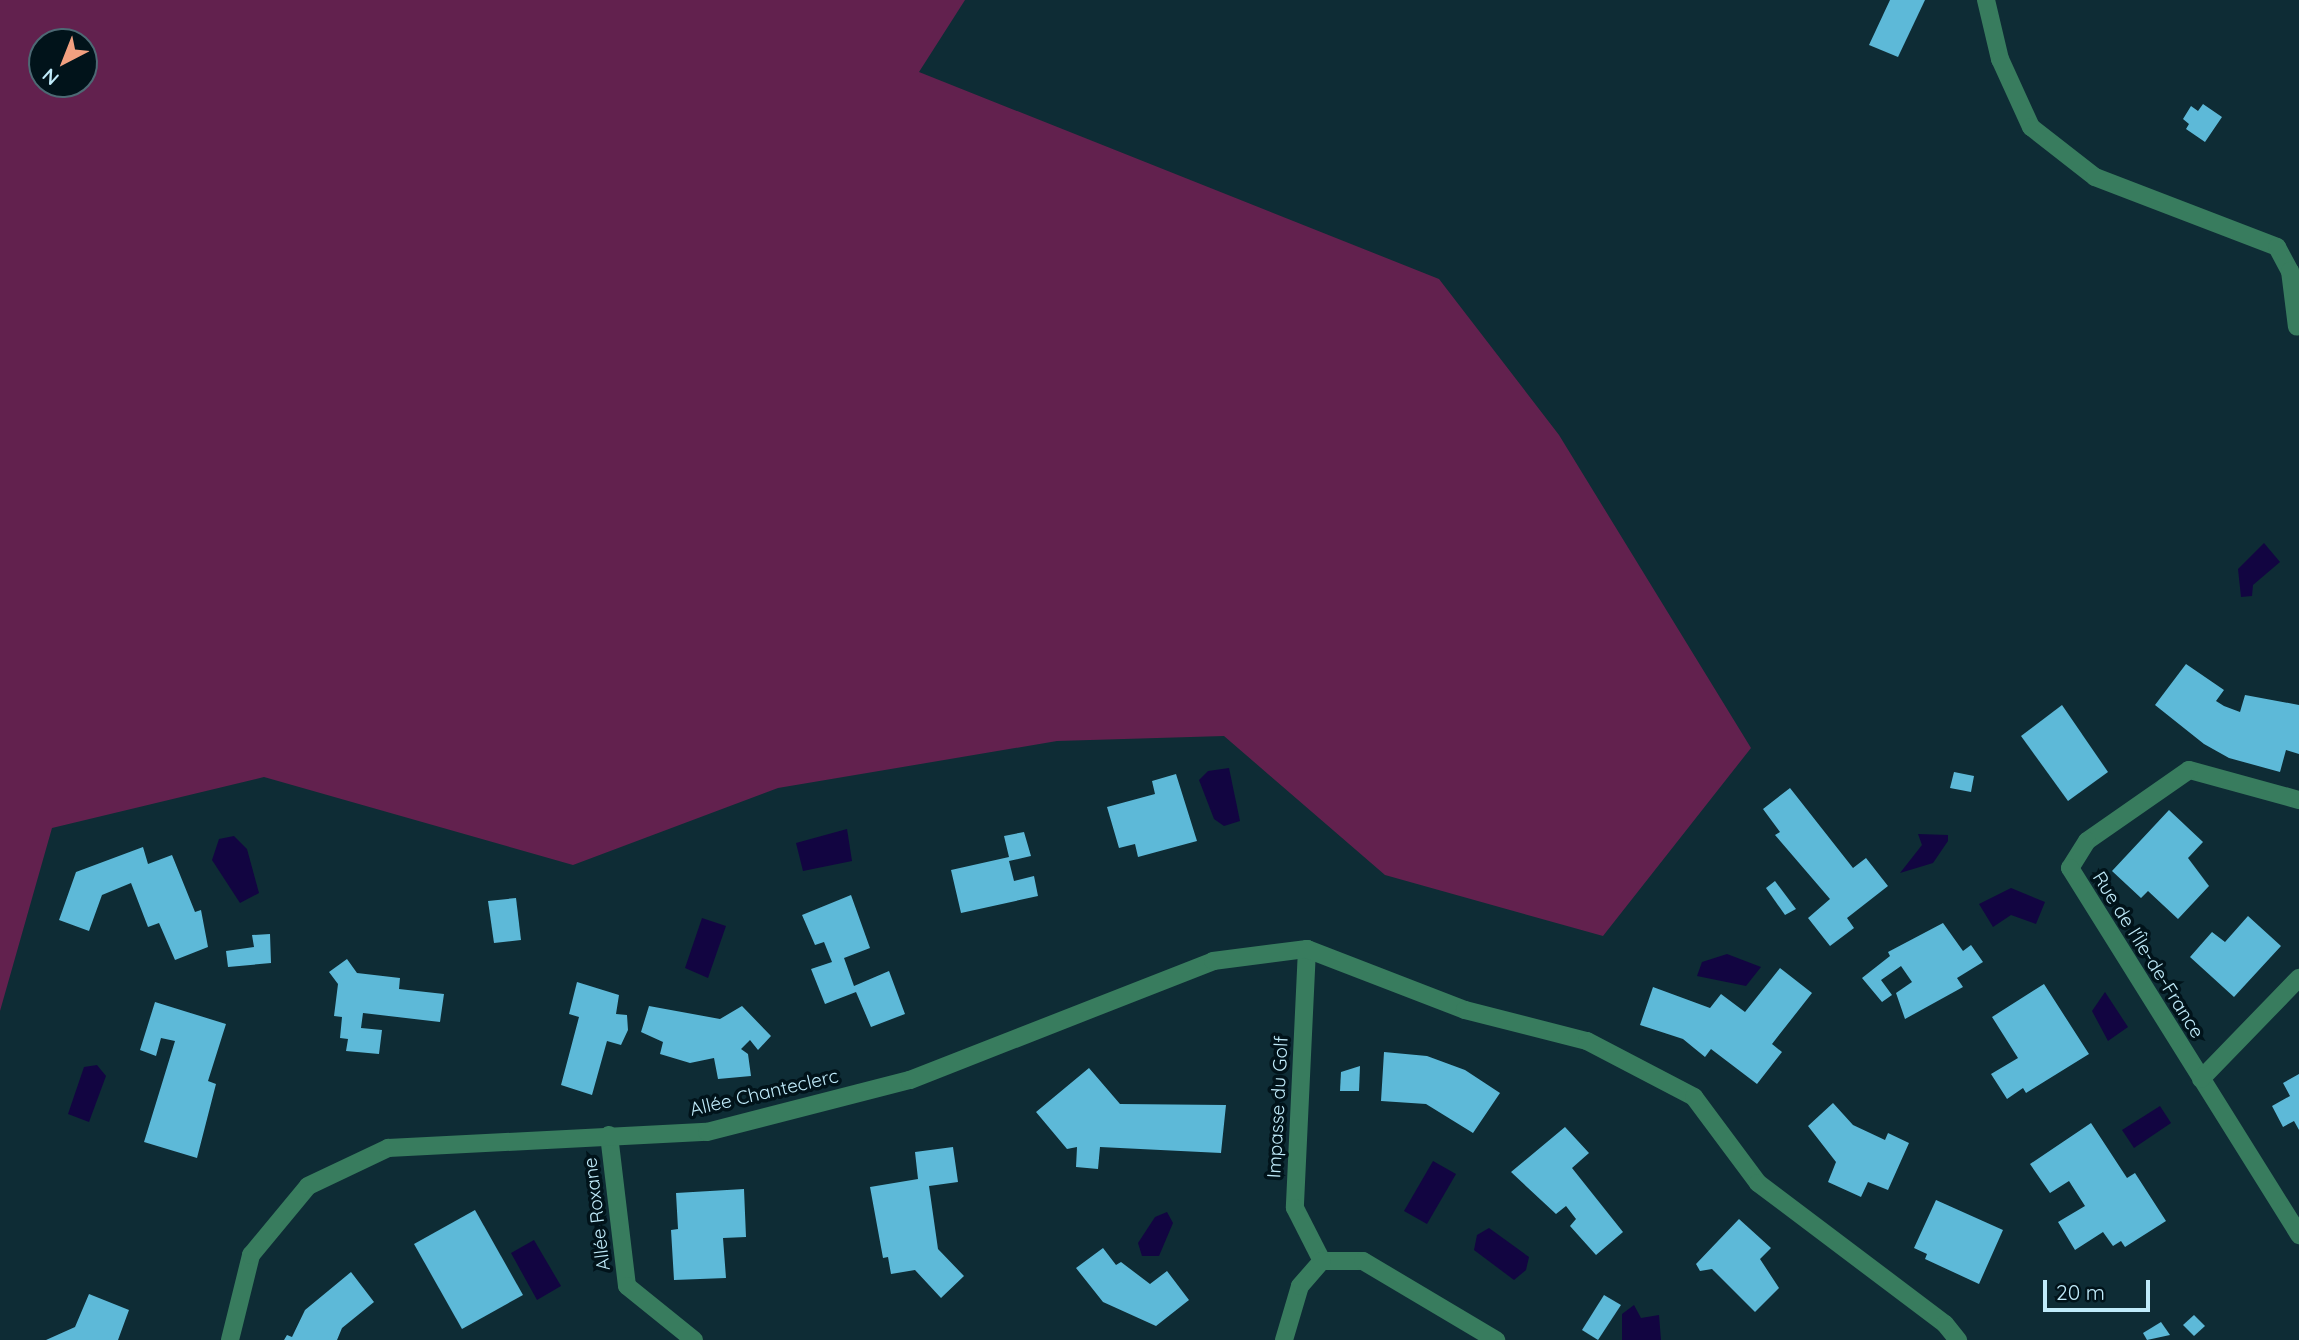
<!DOCTYPE html>
<html>
<head>
<meta charset="utf-8">
<style>
	body { margin:0 }
	#map { position:relative; width:2299px; height:1340px; overflow:hidden; background:#0e2c35; font-family:Quicksand,sans-serif }
	div>[style] { position:absolute }
	[style*='--x'] { left:calc(var(--x)*1px); top:calc(var(--y)*1px); width:calc(var(--w)*1px); rotate:calc(var(--a)*1deg) }
	.green>* { inset:0; background:#62214e }
	.water>* { inset:0; background:#120541 }
	.building>* { inset:0; background:#5db9d8 }
	.minor>* { height:18px; margin:-9px; padding:0 9px; transform-origin:9px; border-radius:9px; background:#387c5e }
	span { translate:-50% -50%; white-space:nowrap; text-align:center; line-height:1.15; -webkit-text-stroke:7px #01131a; paint-order:stroke }
	.street-label { font-size:19px; color:#c0ebfa }
	.north { position:absolute; left:28px; top:28px; width:70px; height:70px; box-sizing:border-box; background:#01131a; border:2px solid #4d6974; border-radius:50%; rotate:222deg; font-size:19px; font-weight:700; line-height:28px; text-align:center; color:#c0ebfa }
	.north::after { content:''; display:block; margin:auto; width:24px; height:32px; background:#f2a080; clip-path:polygon(50% 0,100% 100%,50% 72%,0 100%) }
	.scale { position:absolute; left:2043px; top:1280px; width:107px; height:32px; box-sizing:border-box; border:4px solid #c0ebfa; border-top:0; padding-left:9px; font-size:21px; line-height:24px; white-space:nowrap; color:#c0ebfa; -webkit-text-stroke:5px #01131a; paint-order:stroke }
</style>
</head>
<body>
<div id="map">
	<div class="green">
		<i style="clip-path:polygon(evenodd,0 0,965px 0,919px 72px,1439px 279px,1559px 435px,1751px 748px,1603px 936px,1385px 875px,1224px 736px,1057px 741px,778px 788px,573px 865px,264px 777px,52px 828px,0 1011px,0 0,84px 42px,84px 84px,42px 84px,42px 42px,84px 42px)"></i>
	</div>
	<div class="water">
		<i style="clip-path:polygon(2264px 543px,2280px 562px,2253px 585px,2252px 596px,2241px 597px,2238px 569px)"></i>
		<i style="clip-path:polygon(1229px 768px,1240px 821px,1224px 826px,1214px 819px,1199px 780px,1208px 771px)"></i>
		<i style="clip-path:polygon(847px 829px,852px 861px,803px 871px,796px 843px)"></i>
		<i style="clip-path:polygon(1918px 834px,1948px 835px,1948px 841px,1933px 863px,1900px 873px,1922px 845px)"></i>
		<i style="clip-path:polygon(234px 836px,247px 849px,259px 893px,240px 903px,212px 860px,219px 839px)"></i>
		<i style="clip-path:polygon(2011px 888px,2045px 902px,2036px 924px,2011px 915px,1993px 927px,1979px 904px)"></i>
		<i style="clip-path:polygon(702px 918px,726px 926px,708px 978px,685px 968px)"></i>
		<i style="clip-path:polygon(1727px 954px,1761px 967px,1746px 986px,1697px 976px,1702px 962px)"></i>
		<i style="clip-path:polygon(2105px 992px,2128px 1027px,2108px 1041px,2092px 1011px)"></i>
		<i style="clip-path:polygon(97px 1065px,106px 1076px,89px 1122px,68px 1114px,84px 1067px)"></i>
		<i style="clip-path:polygon(2160px 1106px,2171px 1123px,2134px 1148px,2122px 1130px)"></i>
		<i style="clip-path:polygon(1433px 1161px,1456px 1174px,1427px 1224px,1404px 1211px)"></i>
		<i style="clip-path:polygon(1167px 1212px,1173px 1223px,1159px 1256px,1142px 1256px,1138px 1243px,1155px 1217px)"></i>
		<i style="clip-path:polygon(1489px 1228px,1529px 1257px,1526px 1270px,1514px 1280px,1474px 1250px,1477px 1235px)"></i>
		<i style="clip-path:polygon(534px 1240px,561px 1286px,537px 1300px,511px 1253px)"></i>
		<i style="clip-path:polygon(1634px 1305px,1641px 1318px,1659px 1315px,1661px 1340px,1622px 1340px,1622px 1314px)"></i>
	</div>
	<div class="building">
		<i style="clip-path:polygon(1890px 0,1925px 0,1898px 57px,1869px 45px)"></i>
		<i style="clip-path:polygon(2203px 104px,2222px 117px,2205px 142px,2186px 129px,2189px 124px,2183px 119px,2191px 106px,2198px 111px)"></i>
		<i style="clip-path:polygon(2186px 664px,2224px 690px,2216px 701px,2224px 706px,2240px 712px,2245px 695px,2299px 705px,2299px 754px,2286px 750px,2280px 772px,2229px 758px,2204px 744px,2155px 705px)"></i>
		<i style="clip-path:polygon(2062px 705px,2108px 772px,2068px 801px,2021px 736px)"></i>
		<i style="clip-path:polygon(1954px 772px,1974px 776px,1971px 792px,1950px 788px)"></i>
		<i style="clip-path:polygon(1176px 774px,1197px 841px,1138px 857px,1135px 844px,1119px 848px,1107px 807px,1155px 794px,1152px 781px)"></i>
		<i style="clip-path:polygon(1790px 788px,1853px 868px,1866px 858px,1888px 886px,1847px 918px,1854px 928px,1830px 946px,1808px 918px,1830px 899px,1775px 835px,1780px 832px,1763px 809px)"></i>
		<i style="clip-path:polygon(2169px 810px,2203px 842px,2188px 858px,2209px 886px,2178px 919px,2148px 891px,2141px 898px,2112px 871px)"></i>
		<i style="clip-path:polygon(1024px 832px,1031px 856px,1009px 861px,1014px 881px,1034px 876px,1038px 896px,961px 913px,951px 870px,1009px 857px,1004px 836px)"></i>
		<i style="clip-path:polygon(143px 847px,148px 864px,172px 855px,195px 912px,201px 910px,208px 947px,175px 960px,159px 923px,148px 927px,131px 883px,102px 895px,89px 931px,59px 920px,76px 872px)"></i>
		<i style="clip-path:polygon(1775px 881px,1796px 909px,1785px 915px,1766px 888px)"></i>
		<i style="clip-path:polygon(851px 895px,870px 948px,844px 958px,854px 986px,889px 971px,905px 1014px,871px 1027px,856px 992px,825px 1004px,811px 969px,832px 962px,824px 942px,815px 945px,802px 915px)"></i>
		<i style="clip-path:polygon(516px 898px,521px 940px,494px 943px,488px 901px)"></i>
		<i style="clip-path:polygon(2248px 916px,2281px 946px,2234px 997px,2190px 957px,2212px 932px,2225px 942px)"></i>
		<i style="clip-path:polygon(1943px 923px,1963px 951px,1971px 945px,1983px 962px,1957px 978px,1963px 987px,1905px 1019px,1896px 993px,1912px 982px,1901px 966px,1881px 980px,1892px 995px,1882px 1002px,1862px 978px,1890px 956px,1888px 952px)"></i>
		<i style="clip-path:polygon(270px 934px,271px 963px,228px 967px,226px 951px,254px 947px,252px 935px)"></i>
		<i style="clip-path:polygon(347px 959px,357px 973px,400px 978px,399px 989px,444px 994px,440px 1022px,363px 1013px,361px 1028px,382px 1030px,379px 1054px,346px 1051px,348px 1039px,340px 1038px,342px 1017px,334px 1016px,338px 984px,329px 972px)"></i>
		<i style="clip-path:polygon(1780px 968px,1812px 993px,1772px 1044px,1782px 1052px,1757px 1084px,1711px 1049px,1705px 1057px,1683px 1039px,1640px 1025px,1653px 987px,1710px 1008px,1721px 994px,1745px 1012px)"></i>
		<i style="clip-path:polygon(577px 982px,619px 995px,616px 1014px,627px 1015px,628px 1030px,621px 1045px,607px 1041px,592px 1095px,561px 1085px,579px 1017px,569px 1014px)"></i>
		<i style="clip-path:polygon(2044px 984px,2089px 1054px,2026px 1093px,2023px 1088px,2007px 1099px,1991px 1074px,2018px 1058px,1992px 1017px)"></i>
		<i style="clip-path:polygon(155px 1002px,226px 1024px,208px 1081px,216px 1084px,197px 1158px,144px 1142px,175px 1041px,161px 1038px,156px 1056px,140px 1050px)"></i>
		<i style="clip-path:polygon(649px 1006px,720px 1019px,742px 1006px,771px 1036px,758px 1050px,750px 1040px,741px 1049px,748px 1054px,751px 1076px,718px 1079px,714px 1058px,690px 1063px,660px 1054px,663px 1042px,641px 1032px)"></i>
		<i style="clip-path:polygon(1384px 1052px,1427px 1056px,1465px 1070px,1500px 1093px,1473px 1133px,1426px 1104px,1381px 1101px)"></i>
		<i style="clip-path:polygon(1360px 1066px,1359px 1091px,1340px 1091px,1341px 1072px)"></i>
		<i style="clip-path:polygon(1089px 1068px,1120px 1104px,1226px 1105px,1221px 1153px,1100px 1147px,1098px 1169px,1076px 1167px,1077px 1147px,1067px 1149px,1036px 1112px)"></i>
		<i style="clip-path:polygon(2299px 1074px,2299px 1130px,2294px 1121px,2283px 1127px,2272px 1106px,2290px 1096px,2283px 1083px)"></i>
		<i style="clip-path:polygon(1833px 1103px,1853px 1125px,1885px 1140px,1888px 1133px,1909px 1143px,1888px 1190px,1868px 1182px,1861px 1197px,1828px 1182px,1836px 1162px,1808px 1126px)"></i>
		<i style="clip-path:polygon(2091px 1123px,2127px 1178px,2135px 1173px,2166px 1221px,2125px 1247px,2121px 1241px,2113px 1246px,2103px 1232px,2075px 1250px,2058px 1222px,2085px 1206px,2069px 1181px,2050px 1193px,2030px 1164px)"></i>
		<i style="clip-path:polygon(1565px 1127px,1589px 1153px,1572px 1168px,1623px 1232px,1596px 1255px,1570px 1226px,1576px 1219px,1566px 1206px,1556px 1214px,1511px 1172px)"></i>
		<i style="clip-path:polygon(953px 1147px,958px 1182px,929px 1186px,938px 1249px,964px 1276px,941px 1298px,915px 1270px,891px 1274px,888px 1257px,883px 1258px,870px 1187px,918px 1179px,915px 1152px)"></i>
		<i style="clip-path:polygon(744px 1189px,746px 1237px,723px 1238px,726px 1278px,674px 1280px,671px 1230px,678px 1229px,676px 1193px)"></i>
		<i style="clip-path:polygon(1936px 1200px,2003px 1230px,1979px 1284px,1925px 1259px,1927px 1254px,1914px 1248px)"></i>
		<i style="clip-path:polygon(475px 1210px,523px 1295px,462px 1329px,414px 1244px)"></i>
		<i style="clip-path:polygon(1739px 1219px,1771px 1248px,1760px 1259px,1779px 1288px,1755px 1312px,1712px 1269px,1700px 1271px,1696px 1264px)"></i>
		<i style="clip-path:polygon(1103px 1248px,1116px 1265px,1121px 1262px,1150px 1284px,1167px 1271px,1189px 1300px,1156px 1326px,1103px 1302px,1076px 1268px)"></i>
		<i style="clip-path:polygon(351px 1272px,374px 1302px,342px 1328px,337px 1340px,284px 1340px,287px 1335px,292px 1337px,305px 1310px)"></i>
		<i style="clip-path:polygon(89px 1294px,129px 1310px,118px 1340px,46px 1340px,75px 1327px)"></i>
		<i style="clip-path:polygon(1604px 1295px,1621px 1305px,1598px 1340px,1582px 1330px)"></i>
		<i style="clip-path:polygon(2194px 1315px,2205px 1326px,2194px 1336px,2183px 1325px)"></i>
		<i style="clip-path:polygon(2161px 1322px,2170px 1335px,2147px 1340px,2143px 1333px)"></i>
	</div>
	<div class="minor">
		<i style="--x:1986;--y:0;--w:61;--a:76.7"></i>
		<i style="--x:2000;--y:59;--w:75;--a:65.5"></i>
		<i style="--x:2031;--y:127;--w:81;--a:38"></i>
		<i style="--x:2095;--y:177;--w:195;--a:21"></i>
		<i style="--x:2277;--y:247;--w:27;--a:62"></i>
		<i style="--x:2290;--y:271;--w:56;--a:82.9"></i>
		<i style="--x:2299;--y:800;--w:114;--a:-164.7"></i>
		<i style="--x:2189;--y:770;--w:124;--a:145.2"></i>
		<i style="--x:2087;--y:841;--w:32;--a:122"></i>
		<i style="--x:2070;--y:868;--w:433;--a:58"></i>
		<i style="--x:1307;--y:949;--w:259;--a:92.7"></i>
		<i style="--x:1295;--y:1208;--w:59;--a:63"></i>
		<i style="--x:2201;--y:1079;--w:141;--a:-45.9"></i>
		<i style="--x:609;--y:1135;--w:152;--a:83.2"></i>
		<i style="--x:627;--y:1286;--w:86;--a:38.9"></i>
		<i style="--x:1322;--y:1261;--w:41;--a:0"></i>
		<i style="--x:1363;--y:1261;--w:155;--a:30.7"></i>
		<i style="--x:230;--y:1340;--w:88;--a:-76.1"></i>
		<i style="--x:251;--y:1255;--w:89;--a:-50.4"></i>
		<i style="--x:308;--y:1186;--w:89;--a:-25.4"></i>
		<i style="--x:388;--y:1148;--w:319;--a:-2.9"></i>
		<i style="--x:707;--y:1132;--w:210;--a:-14.4"></i>
		<i style="--x:910;--y:1080;--w:326;--a:-21.4"></i>
		<i style="--x:1213;--y:961;--w:95;--a:-7.3"></i>
		<i style="--x:1307;--y:949;--w:169;--a:21.1"></i>
		<i style="--x:1465;--y:1010;--w:126;--a:14.3"></i>
		<i style="--x:1587;--y:1041;--w:121;--a:27.6"></i>
		<i style="--x:1694;--y:1097;--w:107;--a:53.3"></i>
		<i style="--x:1758;--y:1183;--w:234;--a:37"></i>
		<i style="--x:1945;--y:1324;--w:21;--a:51"></i>
		<i style="--x:1284;--y:1340;--w:56;--a:-73.5"></i>
		<i style="--x:1300;--y:1286;--w:33;--a:-49"></i>
	</div>
	<div class="street-label">
		<span style="left:2148px;top:955px;rotate:58deg">Rue de l'Île-de-France</span>
		<span style="left:764px;top:1093px;rotate:-13deg">Allée Chanteclerc</span>
		<span style="left:1278px;top:1107px;rotate:-87deg">Impasse du Golf</span>
		<span style="left:597px;top:1214px;rotate:-97deg">Allée Roxane</span>
	</div>
	<div class="north">N</div>
	<div class="scale">20 m</div>
</div>
</body>
</html>
